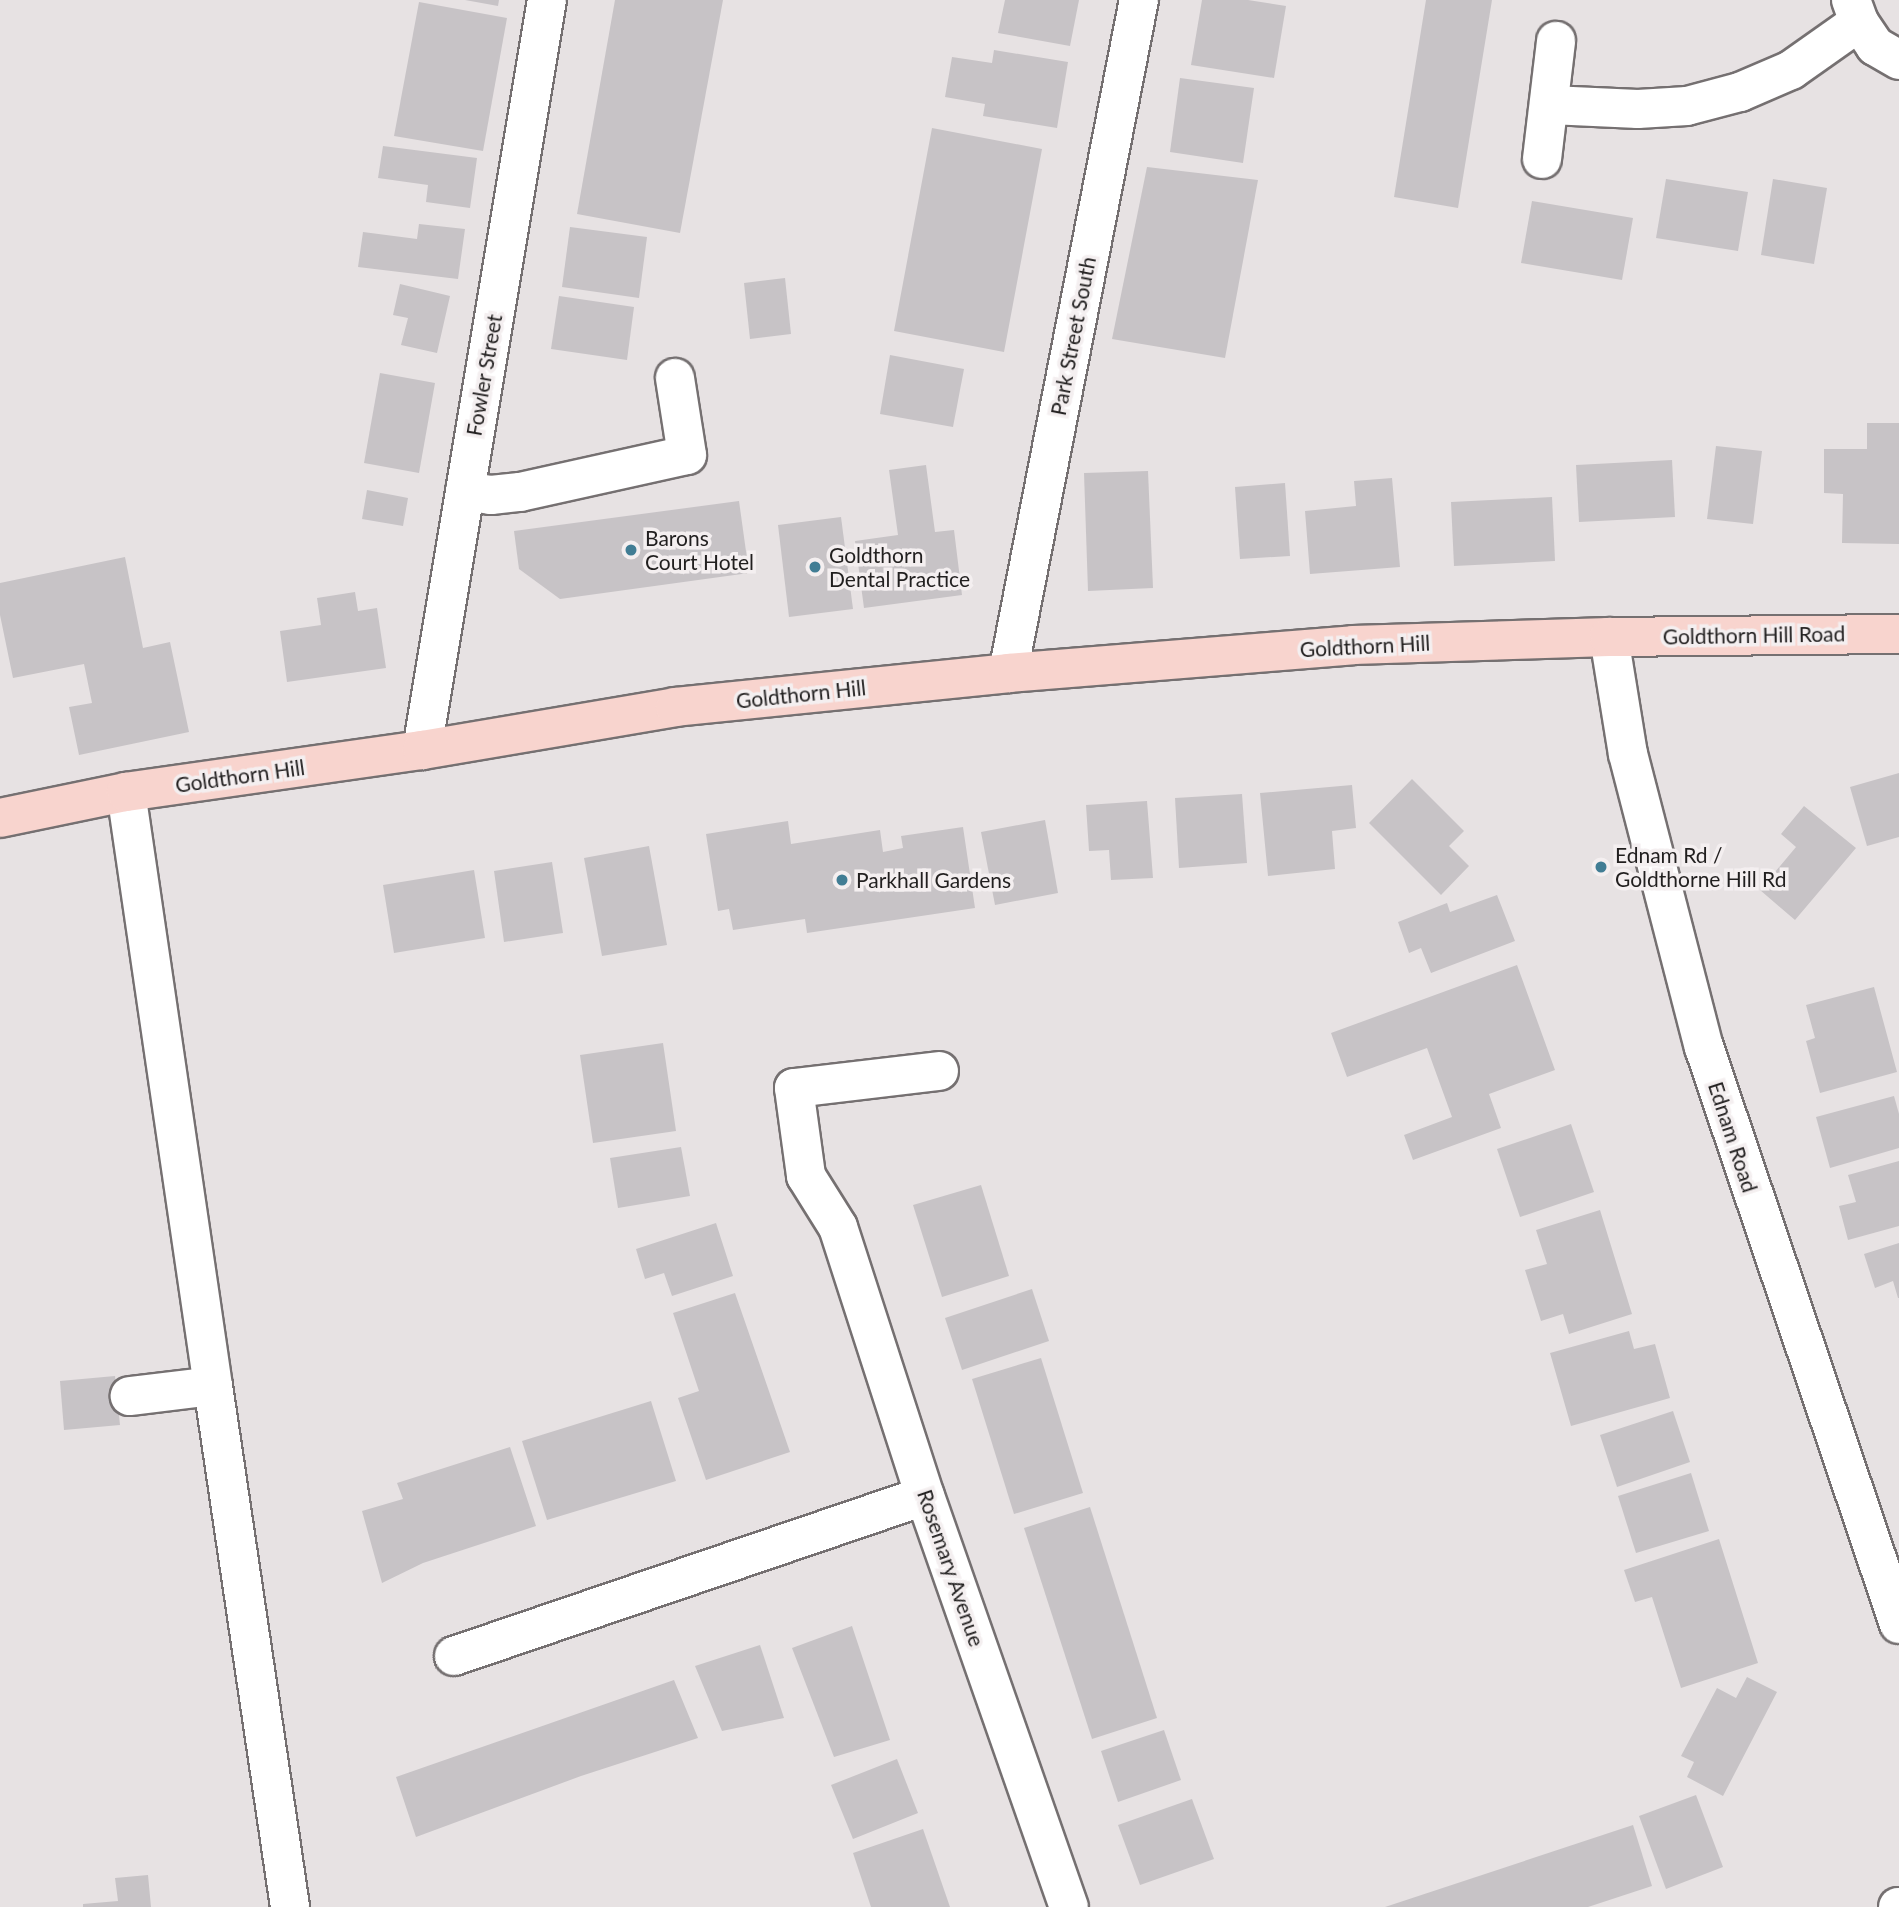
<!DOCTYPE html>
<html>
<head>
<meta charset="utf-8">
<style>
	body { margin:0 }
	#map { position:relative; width:1899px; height:1907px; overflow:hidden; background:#e7e2e3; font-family:Lato,sans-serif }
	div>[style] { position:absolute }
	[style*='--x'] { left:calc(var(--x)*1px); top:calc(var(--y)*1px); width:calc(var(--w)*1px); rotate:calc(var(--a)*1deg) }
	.building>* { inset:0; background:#c7c3c6 }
	.roads { filter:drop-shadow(2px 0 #757071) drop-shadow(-2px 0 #757071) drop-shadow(0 2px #757071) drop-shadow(0 -2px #757071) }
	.minor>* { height:38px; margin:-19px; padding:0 19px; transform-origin:19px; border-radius:19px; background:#fff }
	.major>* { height:38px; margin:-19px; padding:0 19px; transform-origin:19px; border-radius:19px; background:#f8d4ce }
	.dots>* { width:19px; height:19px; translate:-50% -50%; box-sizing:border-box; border:4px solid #f4eff0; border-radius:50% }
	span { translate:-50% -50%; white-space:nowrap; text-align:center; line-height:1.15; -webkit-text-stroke:7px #f4eff0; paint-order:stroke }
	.street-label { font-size:21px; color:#211f1f }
	.poi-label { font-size:21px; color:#211f1f }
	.left { translate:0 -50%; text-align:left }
</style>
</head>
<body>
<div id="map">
	<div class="building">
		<i style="clip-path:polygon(465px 0,499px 0,498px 6px)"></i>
		<i style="clip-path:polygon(615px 0,723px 0,680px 233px,577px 214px)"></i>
		<i style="clip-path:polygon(1005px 0,1079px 0,1070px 46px,998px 33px)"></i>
		<i style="clip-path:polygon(1202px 0,1248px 0,1286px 6px,1274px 78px,1191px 65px)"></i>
		<i style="clip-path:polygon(1426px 0,1492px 0,1458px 208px,1394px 197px)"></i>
		<i style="clip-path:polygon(419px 2px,507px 18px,483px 151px,394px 136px)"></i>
		<i style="clip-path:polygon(994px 50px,1068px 62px,1057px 128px,983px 116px,985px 104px,945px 97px,952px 57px,992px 63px)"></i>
		<i style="clip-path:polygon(1180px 78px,1254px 88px,1243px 163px,1170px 152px)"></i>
		<i style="clip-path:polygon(932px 128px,1042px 149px,1004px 352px,894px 331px)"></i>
		<i style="clip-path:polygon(383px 146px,477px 158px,470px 208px,426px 202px,428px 185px,378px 178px)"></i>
		<i style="clip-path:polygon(1147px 167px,1258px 180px,1225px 358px,1112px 339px)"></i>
		<i style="clip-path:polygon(1666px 179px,1748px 192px,1738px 251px,1656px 238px)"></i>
		<i style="clip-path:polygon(1773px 179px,1827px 188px,1814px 264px,1761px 255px)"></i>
		<i style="clip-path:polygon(1532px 201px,1633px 218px,1622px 280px,1521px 263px)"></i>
		<i style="clip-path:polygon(419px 224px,465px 229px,458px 279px,358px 267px,363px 232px,417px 239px)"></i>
		<i style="clip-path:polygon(570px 227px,647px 237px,639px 298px,562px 287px)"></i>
		<i style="clip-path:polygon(785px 278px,791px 334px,750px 339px,744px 283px)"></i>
		<i style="clip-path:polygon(400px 284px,450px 296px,437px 353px,401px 345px,408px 318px,393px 315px)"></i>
		<i style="clip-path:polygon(559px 296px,634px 307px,627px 360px,551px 349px)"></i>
		<i style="clip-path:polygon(890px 355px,964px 369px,953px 427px,880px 414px)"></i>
		<i style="clip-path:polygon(380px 373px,435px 383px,419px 473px,364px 463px)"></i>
		<i style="clip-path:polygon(1867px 423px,1899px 423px,1899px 544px,1842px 543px,1843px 494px,1824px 493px,1824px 449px,1867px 449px)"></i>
		<i style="clip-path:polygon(1716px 446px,1762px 451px,1753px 524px,1707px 519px)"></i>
		<i style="clip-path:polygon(1672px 460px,1675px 517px,1579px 522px,1576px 465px)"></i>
		<i style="clip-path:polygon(926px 465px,935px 532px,954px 530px,962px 595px,864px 608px,855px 541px,898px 535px,889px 470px)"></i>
		<i style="clip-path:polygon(1148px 471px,1153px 588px,1088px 591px,1084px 473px)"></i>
		<i style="clip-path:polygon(1392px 478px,1400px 567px,1310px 574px,1305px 511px,1356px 506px,1354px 481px)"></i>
		<i style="clip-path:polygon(1285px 483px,1290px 556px,1240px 559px,1235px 487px)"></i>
		<i style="clip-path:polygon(367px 490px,408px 498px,403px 526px,362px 519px)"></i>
		<i style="clip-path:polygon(1552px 497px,1555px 561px,1454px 566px,1451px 502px)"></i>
		<i style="clip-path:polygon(739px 501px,749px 573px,560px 599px,519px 569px,514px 531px)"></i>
		<i style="clip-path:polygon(841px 517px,853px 609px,789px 617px,778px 525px)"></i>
		<i style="clip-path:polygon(125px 557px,143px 648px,170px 642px,189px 732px,79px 755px,69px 707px,92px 703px,84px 664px,13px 678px,0 615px,0 583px)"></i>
		<i style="clip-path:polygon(355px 592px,358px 611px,377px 608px,386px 668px,287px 682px,280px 631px,321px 625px,317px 598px)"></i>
		<i style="clip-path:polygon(1899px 773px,1899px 837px,1867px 846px,1850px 787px)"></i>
		<i style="clip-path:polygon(1412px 779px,1464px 831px,1449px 846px,1469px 866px,1441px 895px,1369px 823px)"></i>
		<i style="clip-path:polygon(1352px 785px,1356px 828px,1332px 831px,1335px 869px,1268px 876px,1260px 793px)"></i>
		<i style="clip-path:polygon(1242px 794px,1247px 863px,1179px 868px,1175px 798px)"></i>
		<i style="clip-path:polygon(1147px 801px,1153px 878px,1111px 880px,1109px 850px,1089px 851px,1086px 805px)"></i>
		<i style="clip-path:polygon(1804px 806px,1856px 848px,1795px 920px,1760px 890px,1796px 847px,1781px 834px)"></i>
		<i style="clip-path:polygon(1045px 820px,1058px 893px,995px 905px,981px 832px)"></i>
		<i style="clip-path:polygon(788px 821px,791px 844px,880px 830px,883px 852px,903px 848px,901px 836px,963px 827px,975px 908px,807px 933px,805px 919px,733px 930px,729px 909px,718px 911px,706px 834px)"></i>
		<i style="clip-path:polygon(649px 846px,667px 945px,602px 956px,584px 858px)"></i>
		<i style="clip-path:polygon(552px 862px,563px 933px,504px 942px,494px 871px)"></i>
		<i style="clip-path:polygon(474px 870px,485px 938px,394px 953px,383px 885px)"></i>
		<i style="clip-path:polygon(1497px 895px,1515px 941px,1431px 973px,1421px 948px,1409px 953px,1398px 922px,1447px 903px,1450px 912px)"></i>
		<i style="clip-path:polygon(1517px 965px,1555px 1070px,1489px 1094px,1501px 1128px,1413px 1160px,1404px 1135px,1452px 1117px,1427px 1048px,1347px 1077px,1331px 1033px)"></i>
		<i style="clip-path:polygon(1874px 987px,1897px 1072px,1820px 1093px,1806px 1041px,1815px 1038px,1806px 1005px)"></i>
		<i style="clip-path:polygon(663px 1043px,676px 1131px,593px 1143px,580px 1055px)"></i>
		<i style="clip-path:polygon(1894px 1096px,1899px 1114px,1899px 1148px,1830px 1168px,1816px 1117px)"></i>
		<i style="clip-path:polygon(1571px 1124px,1594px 1192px,1520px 1217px,1497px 1149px)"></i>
		<i style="clip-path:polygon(681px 1147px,690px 1196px,618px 1208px,610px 1158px)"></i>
		<i style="clip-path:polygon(1899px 1161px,1899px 1226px,1848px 1240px,1839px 1206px,1856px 1202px,1848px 1175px)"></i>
		<i style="clip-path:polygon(981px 1185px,1009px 1276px,942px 1297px,913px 1205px)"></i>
		<i style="clip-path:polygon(1600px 1210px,1632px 1314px,1569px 1334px,1563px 1314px,1541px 1321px,1525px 1270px,1547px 1264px,1536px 1230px)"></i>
		<i style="clip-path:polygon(716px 1223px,733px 1276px,672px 1296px,664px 1273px,645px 1279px,636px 1249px)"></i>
		<i style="clip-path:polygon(1899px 1243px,1899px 1298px,1898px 1298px,1893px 1281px,1875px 1288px,1864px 1254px)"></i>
		<i style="clip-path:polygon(1032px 1289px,1049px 1341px,962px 1370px,945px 1318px)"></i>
		<i style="clip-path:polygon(735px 1293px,790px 1452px,706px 1480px,678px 1398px,699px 1391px,673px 1313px)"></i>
		<i style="clip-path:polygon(1629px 1331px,1634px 1349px,1655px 1344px,1670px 1398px,1571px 1426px,1550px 1353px)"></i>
		<i style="clip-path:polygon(1041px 1358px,1083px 1493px,1014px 1514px,972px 1379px)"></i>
		<i style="clip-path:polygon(115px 1376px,120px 1425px,64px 1430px,60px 1381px)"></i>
		<i style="clip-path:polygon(651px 1401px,676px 1481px,547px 1520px,522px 1441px)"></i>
		<i style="clip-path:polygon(1673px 1411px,1690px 1462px,1617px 1487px,1600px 1435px)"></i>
		<i style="clip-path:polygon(510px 1447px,536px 1526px,423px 1563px,382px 1583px,362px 1511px,403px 1499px,397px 1483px)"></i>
		<i style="clip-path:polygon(1691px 1473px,1709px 1531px,1636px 1553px,1618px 1496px)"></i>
		<i style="clip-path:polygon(1090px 1507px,1157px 1718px,1092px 1739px,1024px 1528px)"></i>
		<i style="clip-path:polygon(1719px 1539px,1758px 1663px,1681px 1688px,1652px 1597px,1635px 1602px,1624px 1570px)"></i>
		<i style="clip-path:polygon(852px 1626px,890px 1740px,834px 1757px,792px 1648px)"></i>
		<i style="clip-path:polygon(760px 1645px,784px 1718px,722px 1731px,695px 1666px)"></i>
		<i style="clip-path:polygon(1747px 1677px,1777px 1692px,1723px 1796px,1687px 1777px,1694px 1762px,1681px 1756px,1717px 1688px,1736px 1698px)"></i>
		<i style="clip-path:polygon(674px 1680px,698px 1738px,581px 1776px,416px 1837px,396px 1777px)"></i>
		<i style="clip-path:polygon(1164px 1730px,1181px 1780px,1118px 1802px,1101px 1751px)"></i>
		<i style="clip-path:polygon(897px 1759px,918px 1813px,853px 1839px,831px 1785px)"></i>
		<i style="clip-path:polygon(1696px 1795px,1723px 1867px,1666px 1889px,1639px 1816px)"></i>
		<i style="clip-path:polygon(1192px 1799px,1214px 1859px,1140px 1885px,1118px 1825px)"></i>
		<i style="clip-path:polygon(1633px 1825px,1652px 1886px,1588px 1907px,1385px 1907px)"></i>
		<i style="clip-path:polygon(923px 1829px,950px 1907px,871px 1907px,853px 1853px)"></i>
		<i style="clip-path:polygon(148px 1875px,151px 1907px,83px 1907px,83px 1904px,118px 1901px,115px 1878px)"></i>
	</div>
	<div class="roads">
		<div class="minor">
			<i style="--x:1851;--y:0;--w:23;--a:70"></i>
			<i style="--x:1859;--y:22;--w:29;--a:56"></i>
			<i style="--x:1875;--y:46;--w:28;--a:30"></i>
			<i style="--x:1550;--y:105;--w:88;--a:2.6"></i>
			<i style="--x:1638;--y:109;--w:49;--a:-3.5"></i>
			<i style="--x:1687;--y:106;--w:55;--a:-14.8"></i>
			<i style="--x:1740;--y:92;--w:56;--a:-23.3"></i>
			<i style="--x:1791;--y:70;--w:83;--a:-35.2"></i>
			<i style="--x:1542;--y:159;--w:119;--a:-83.2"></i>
			<i style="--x:465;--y:491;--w:26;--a:9"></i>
			<i style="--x:491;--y:495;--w:29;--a:-6"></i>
			<i style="--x:520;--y:492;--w:171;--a:-12.5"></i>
			<i style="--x:687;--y:455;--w:78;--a:-98.9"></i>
			<i style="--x:1609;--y:637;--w:119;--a:80.8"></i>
			<i style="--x:1628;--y:754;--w:303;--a:75.5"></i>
			<i style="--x:1704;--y:1047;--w:609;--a:71.33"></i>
			<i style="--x:1008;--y:673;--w:686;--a:-78.99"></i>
			<i style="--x:422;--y:750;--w:760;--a:-80.54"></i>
			<i style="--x:126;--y:792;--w:600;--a:81.67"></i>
			<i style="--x:213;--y:1386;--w:84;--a:173.1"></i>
			<i style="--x:939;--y:1071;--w:146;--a:173.3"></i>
			<i style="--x:794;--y:1088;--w:89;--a:82.2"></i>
			<i style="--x:806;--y:1176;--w:60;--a:57.9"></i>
			<i style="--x:838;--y:1227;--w:283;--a:72.1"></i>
			<i style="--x:925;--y:1496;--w:435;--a:70.7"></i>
			<i style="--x:213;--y:1386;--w:527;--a:81.59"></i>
			<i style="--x:454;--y:1656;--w:497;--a:-18.8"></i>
			<i style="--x:1898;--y:1907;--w:1;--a:0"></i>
		</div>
		<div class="major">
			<i style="--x:0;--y:818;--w:129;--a:-11.7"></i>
			<i style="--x:126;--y:792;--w:299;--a:-8.1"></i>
			<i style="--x:422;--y:750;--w:257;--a:-9.6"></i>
			<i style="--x:675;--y:707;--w:335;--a:-5.8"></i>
			<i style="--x:1008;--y:673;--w:346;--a:-4.6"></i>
			<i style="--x:1353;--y:645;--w:256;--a:-1.8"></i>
			<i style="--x:1609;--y:637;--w:290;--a:-0.6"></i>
		</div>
	</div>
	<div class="dots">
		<i style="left:631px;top:550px;background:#417d94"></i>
		<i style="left:815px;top:567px;background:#417d94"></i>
		<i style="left:1601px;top:867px;background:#417d94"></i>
		<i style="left:842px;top:880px;background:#417d94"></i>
	</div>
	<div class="street-label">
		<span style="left:1073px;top:336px;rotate:-79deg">Park Street South</span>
		<span style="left:484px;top:375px;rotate:-80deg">Fowler Street</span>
		<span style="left:1754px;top:635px;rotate:-1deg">Goldthorn Hill Road</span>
		<span style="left:1365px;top:646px;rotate:-3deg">Goldthorn Hill</span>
		<span style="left:801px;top:694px;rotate:-6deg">Goldthorn Hill</span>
		<span style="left:240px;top:776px;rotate:-8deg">Goldthorn Hill</span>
		<span style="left:1733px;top:1137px;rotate:72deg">Ednam Road</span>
		<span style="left:951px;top:1568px;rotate:71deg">Rosemary Avenue</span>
	</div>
	<div class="poi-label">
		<span class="left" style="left:645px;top:550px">Barons<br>Court Hotel</span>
		<span class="left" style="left:829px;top:567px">Goldthorn<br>Dental Practice</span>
		<span class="left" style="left:1615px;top:867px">Ednam Rd /<br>Goldthorne Hill Rd</span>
		<span class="left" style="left:856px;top:880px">Parkhall Gardens</span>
	</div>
</div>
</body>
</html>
